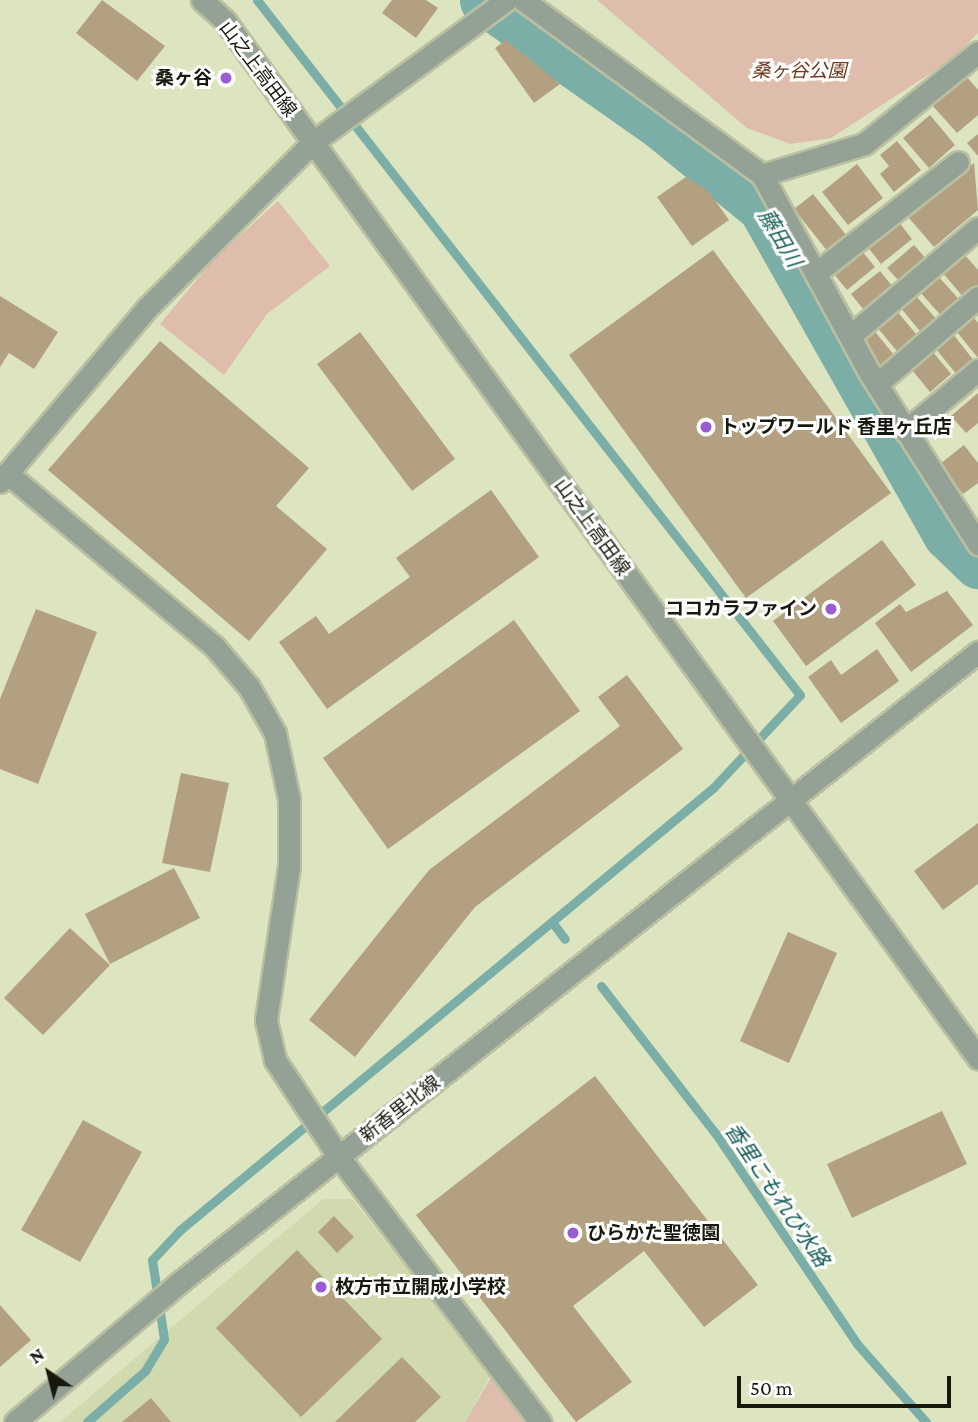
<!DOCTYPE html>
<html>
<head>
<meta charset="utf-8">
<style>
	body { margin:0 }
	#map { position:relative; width:978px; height:1422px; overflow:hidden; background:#dde4c0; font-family:"Crimson Pro","Noto Sans JP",serif }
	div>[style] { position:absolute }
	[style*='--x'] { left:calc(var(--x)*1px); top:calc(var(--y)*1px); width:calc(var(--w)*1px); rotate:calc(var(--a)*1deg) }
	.built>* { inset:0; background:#d1d9af }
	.green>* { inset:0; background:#debdad }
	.stream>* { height:9px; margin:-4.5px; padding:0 4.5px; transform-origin:4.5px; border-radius:4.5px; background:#7baea6 }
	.river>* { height:51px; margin:-25.5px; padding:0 25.5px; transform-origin:25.5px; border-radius:25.5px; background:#7baea6 }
	.building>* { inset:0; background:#b2a081 }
	.roads { filter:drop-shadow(2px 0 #b9bfa0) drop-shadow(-2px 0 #b9bfa0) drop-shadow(0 2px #b9bfa0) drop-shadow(0 -2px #b9bfa0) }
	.minor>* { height:21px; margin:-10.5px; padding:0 10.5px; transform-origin:10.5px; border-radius:10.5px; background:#94a296 }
	.dots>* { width:19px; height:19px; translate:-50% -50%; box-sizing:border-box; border:4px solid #fff; border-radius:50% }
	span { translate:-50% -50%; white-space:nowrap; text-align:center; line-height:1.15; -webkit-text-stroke:6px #fff; paint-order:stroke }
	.street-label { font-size:19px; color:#17190c }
	.park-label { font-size:19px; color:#6c371a; font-style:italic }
	.poi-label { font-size:19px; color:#17190c; font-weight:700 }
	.right { translate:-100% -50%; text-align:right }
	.left { translate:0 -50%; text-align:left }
	.water-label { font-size:21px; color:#165c54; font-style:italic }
	.north { position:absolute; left:14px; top:1338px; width:70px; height:70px; -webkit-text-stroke:5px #fff; paint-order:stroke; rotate:325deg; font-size:19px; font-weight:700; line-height:28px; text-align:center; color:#17190c }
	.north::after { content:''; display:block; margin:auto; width:24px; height:32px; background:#17190c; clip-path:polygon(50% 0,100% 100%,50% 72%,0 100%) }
	.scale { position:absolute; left:737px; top:1376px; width:214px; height:32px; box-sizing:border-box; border:4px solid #17190c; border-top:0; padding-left:9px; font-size:21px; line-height:24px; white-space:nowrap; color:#17190c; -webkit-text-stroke:5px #fff; paint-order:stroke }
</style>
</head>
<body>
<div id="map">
	<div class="built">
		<i style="clip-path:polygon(323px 1199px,352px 1199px,491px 1374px,465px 1422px,60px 1422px)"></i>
	</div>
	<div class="green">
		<i style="clip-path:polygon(597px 0,978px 0,978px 33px,951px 60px,831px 138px,790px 144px,747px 128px)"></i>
		<i style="clip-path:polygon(278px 201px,330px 266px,267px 314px,224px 375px,160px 324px,214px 259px)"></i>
		<i style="clip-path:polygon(493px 1374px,527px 1422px,465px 1422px)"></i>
	</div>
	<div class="stream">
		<i style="--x:552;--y:922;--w:21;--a:53"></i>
		<i style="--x:601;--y:986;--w:187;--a:52.2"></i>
		<i style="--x:716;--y:1134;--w:254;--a:56.1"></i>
		<i style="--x:858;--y:1345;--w:103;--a:48.6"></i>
		<i style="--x:87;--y:1422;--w:77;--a:-41.3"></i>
		<i style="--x:145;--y:1371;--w:37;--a:-59"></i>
		<i style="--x:164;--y:1339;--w:80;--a:-98.6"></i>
		<i style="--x:152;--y:1260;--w:41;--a:-47"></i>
		<i style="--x:180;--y:1230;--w:692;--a:-39.67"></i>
		<i style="--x:713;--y:788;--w:127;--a:-46.9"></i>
		<i style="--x:800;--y:695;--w:882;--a:-128"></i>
	</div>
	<div class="river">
		<i style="--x:485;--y:0;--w:214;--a:35.1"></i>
		<i style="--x:660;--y:123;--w:133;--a:39.2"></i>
		<i style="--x:763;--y:207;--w:376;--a:60.5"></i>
		<i style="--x:948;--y:534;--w:42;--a:44"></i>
	</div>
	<div class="building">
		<i style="clip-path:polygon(102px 0,165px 46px,137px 81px,76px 33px)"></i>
		<i style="clip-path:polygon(392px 0,426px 0,438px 8px,416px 38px,382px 13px)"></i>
		<i style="clip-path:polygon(506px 40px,560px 84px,534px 103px,495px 48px)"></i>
		<i style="clip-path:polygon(966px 76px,978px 90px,978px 115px,957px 133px,932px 105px)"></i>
		<i style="clip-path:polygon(930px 115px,955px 145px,929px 168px,903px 138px)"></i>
		<i style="clip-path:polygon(978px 134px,978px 156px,967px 143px)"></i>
		<i style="clip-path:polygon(897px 141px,921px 170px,894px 192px,880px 174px,889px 166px,880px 155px)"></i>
		<i style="clip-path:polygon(974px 163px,978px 210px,934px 247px,909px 218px)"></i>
		<i style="clip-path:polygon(857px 164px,883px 198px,848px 225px,822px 192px)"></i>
		<i style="clip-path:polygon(686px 177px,709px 192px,729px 220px,692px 246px,657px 197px)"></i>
		<i style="clip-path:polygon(813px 194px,847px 236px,828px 252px,794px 209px)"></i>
		<i style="clip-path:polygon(898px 221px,912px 239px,881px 264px,867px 246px)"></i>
		<i style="clip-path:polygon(914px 245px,927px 260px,900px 282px,887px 268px)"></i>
		<i style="clip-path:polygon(713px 250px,891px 493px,746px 598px,569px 355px)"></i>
		<i style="clip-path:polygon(861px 250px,875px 267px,847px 290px,833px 273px)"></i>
		<i style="clip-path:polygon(964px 254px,978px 270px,978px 286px,964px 298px,942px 272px)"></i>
		<i style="clip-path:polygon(880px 271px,893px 287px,864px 310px,851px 294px)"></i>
		<i style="clip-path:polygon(938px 276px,963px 304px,945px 320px,920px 292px)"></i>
		<i style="clip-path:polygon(915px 295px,939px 322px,924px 336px,900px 307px)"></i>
		<i style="clip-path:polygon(0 296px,58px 332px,34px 369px,9px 353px,0 367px)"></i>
		<i style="clip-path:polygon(896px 310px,921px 340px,901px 356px,876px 326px)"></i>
		<i style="clip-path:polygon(970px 313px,978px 323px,978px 358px,953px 327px)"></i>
		<i style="clip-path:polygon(872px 328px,898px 360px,886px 370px,860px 338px)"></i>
		<i style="clip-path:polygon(949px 329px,975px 362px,958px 376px,931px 343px)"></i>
		<i style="clip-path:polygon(360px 332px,455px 459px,412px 491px,317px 364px)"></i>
		<i style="clip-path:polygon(160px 341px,309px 468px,276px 506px,327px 549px,249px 641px,48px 470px)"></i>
		<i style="clip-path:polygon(929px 347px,951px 374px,930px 392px,908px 365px)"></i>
		<i style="clip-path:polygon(978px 393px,978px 423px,966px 433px,951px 416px)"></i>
		<i style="clip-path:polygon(964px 445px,978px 463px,978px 483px,963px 494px,940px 464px)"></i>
		<i style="clip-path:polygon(491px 490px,539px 557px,327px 709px,279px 642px,316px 616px,329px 634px,410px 577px,396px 558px)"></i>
		<i style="clip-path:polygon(882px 540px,916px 585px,806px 666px,773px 621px)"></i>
		<i style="clip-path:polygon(947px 591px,973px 625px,911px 672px,875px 623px,900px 604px,906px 612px)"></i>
		<i style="clip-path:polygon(36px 609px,97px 632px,38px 784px,0 769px,0 699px)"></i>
		<i style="clip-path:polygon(514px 620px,580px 711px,388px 849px,323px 758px)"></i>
		<i style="clip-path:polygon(877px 649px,899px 681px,841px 723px,808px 677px,831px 660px,841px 675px)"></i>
		<i style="clip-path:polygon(627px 675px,683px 749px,475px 907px,355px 1057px,309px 1020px,429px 870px,620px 726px,598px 697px)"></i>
		<i style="clip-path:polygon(181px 773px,229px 783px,210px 872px,162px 863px)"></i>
		<i style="clip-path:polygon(978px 823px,978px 884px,943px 910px,914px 871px)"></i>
		<i style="clip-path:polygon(174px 868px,200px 918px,110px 964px,85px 914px)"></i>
		<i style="clip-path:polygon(70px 928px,110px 965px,43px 1035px,4px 998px)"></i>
		<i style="clip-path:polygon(788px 932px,837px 953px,789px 1063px,740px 1041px)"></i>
		<i style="clip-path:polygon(595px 1076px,758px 1285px,704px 1327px,644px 1251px,573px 1306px,632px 1382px,576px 1422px,416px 1215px)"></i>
		<i style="clip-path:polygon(942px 1111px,967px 1164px,852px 1218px,827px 1164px)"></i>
		<i style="clip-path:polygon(83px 1120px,142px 1152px,80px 1262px,21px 1230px)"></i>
		<i style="clip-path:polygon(334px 1216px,354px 1237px,337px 1253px,318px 1232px)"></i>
		<i style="clip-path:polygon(297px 1250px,382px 1339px,301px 1417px,216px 1328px)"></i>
		<i style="clip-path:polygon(0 1305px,31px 1340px,0 1367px)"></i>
		<i style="clip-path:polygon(402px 1357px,441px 1397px,415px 1422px,335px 1422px)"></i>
		<i style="clip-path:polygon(151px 1398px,171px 1422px,122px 1422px)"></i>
	</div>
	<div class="roads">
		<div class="minor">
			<i style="--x:202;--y:0;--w:31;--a:42"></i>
			<i style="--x:225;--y:21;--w:1282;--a:54.02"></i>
			<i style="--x:523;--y:0;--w:296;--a:36.2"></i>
			<i style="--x:762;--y:175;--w:224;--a:61.5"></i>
			<i style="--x:869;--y:372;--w:204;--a:57.6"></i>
			<i style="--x:762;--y:175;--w:107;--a:-16.9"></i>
			<i style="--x:864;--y:144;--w:146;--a:-38.9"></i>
			<i style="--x:816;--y:273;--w:180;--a:-38"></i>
			<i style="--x:850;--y:336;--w:167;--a:-40.2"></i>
			<i style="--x:877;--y:384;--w:133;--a:-40.7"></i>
			<i style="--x:905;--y:431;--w:95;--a:-39.9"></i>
			<i style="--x:7;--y:473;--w:270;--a:39.9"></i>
			<i style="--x:214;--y:646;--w:54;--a:49.5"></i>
			<i style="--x:249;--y:687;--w:53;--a:60.5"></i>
			<i style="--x:275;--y:733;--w:67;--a:78"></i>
			<i style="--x:289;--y:799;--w:67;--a:90"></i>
			<i style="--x:289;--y:866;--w:156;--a:98.5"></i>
			<i style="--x:266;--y:1020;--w:41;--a:77.3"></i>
			<i style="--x:275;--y:1060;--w:116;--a:56.6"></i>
			<i style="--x:339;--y:1157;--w:333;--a:52.8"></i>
			<i style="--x:0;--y:482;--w:229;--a:-49.8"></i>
			<i style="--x:148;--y:307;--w:233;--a:-45"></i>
			<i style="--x:313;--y:142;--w:240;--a:-36.3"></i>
			<i style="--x:15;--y:1422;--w:216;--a:-40.3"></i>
			<i style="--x:180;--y:1282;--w:1017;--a:-38.29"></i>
		</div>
	</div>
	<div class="dots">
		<i style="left:226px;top:78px;background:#995cd3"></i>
		<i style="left:706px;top:427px;background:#995cd3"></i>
		<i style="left:831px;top:609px;background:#995cd3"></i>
		<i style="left:573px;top:1233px;background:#995cd3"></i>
		<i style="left:321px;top:1287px;background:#995cd3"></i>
	</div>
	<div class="street-label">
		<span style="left:258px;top:69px;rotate:53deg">山之上高田線</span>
		<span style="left:592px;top:527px;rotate:54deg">山之上高田線</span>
		<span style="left:400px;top:1109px;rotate:-38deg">新香里北線</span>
	</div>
	<div class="park-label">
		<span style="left:799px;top:71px">桑ヶ谷公園</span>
	</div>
	<div class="poi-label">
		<span class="right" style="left:212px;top:78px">桑ヶ谷</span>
		<span class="left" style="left:720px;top:427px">トップワールド 香里ヶ丘店</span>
		<span class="right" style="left:817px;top:609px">ココカラファイン</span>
		<span class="left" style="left:587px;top:1233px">ひらかた聖徳園</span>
		<span class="left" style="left:335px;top:1287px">枚方市立開成小学校</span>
	</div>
	<div class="water-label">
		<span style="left:780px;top:238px;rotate:59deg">藤田川</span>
		<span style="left:777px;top:1195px;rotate:56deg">香里こもれび水路</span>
	</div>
	<div class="north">N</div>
	<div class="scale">50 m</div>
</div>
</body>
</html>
